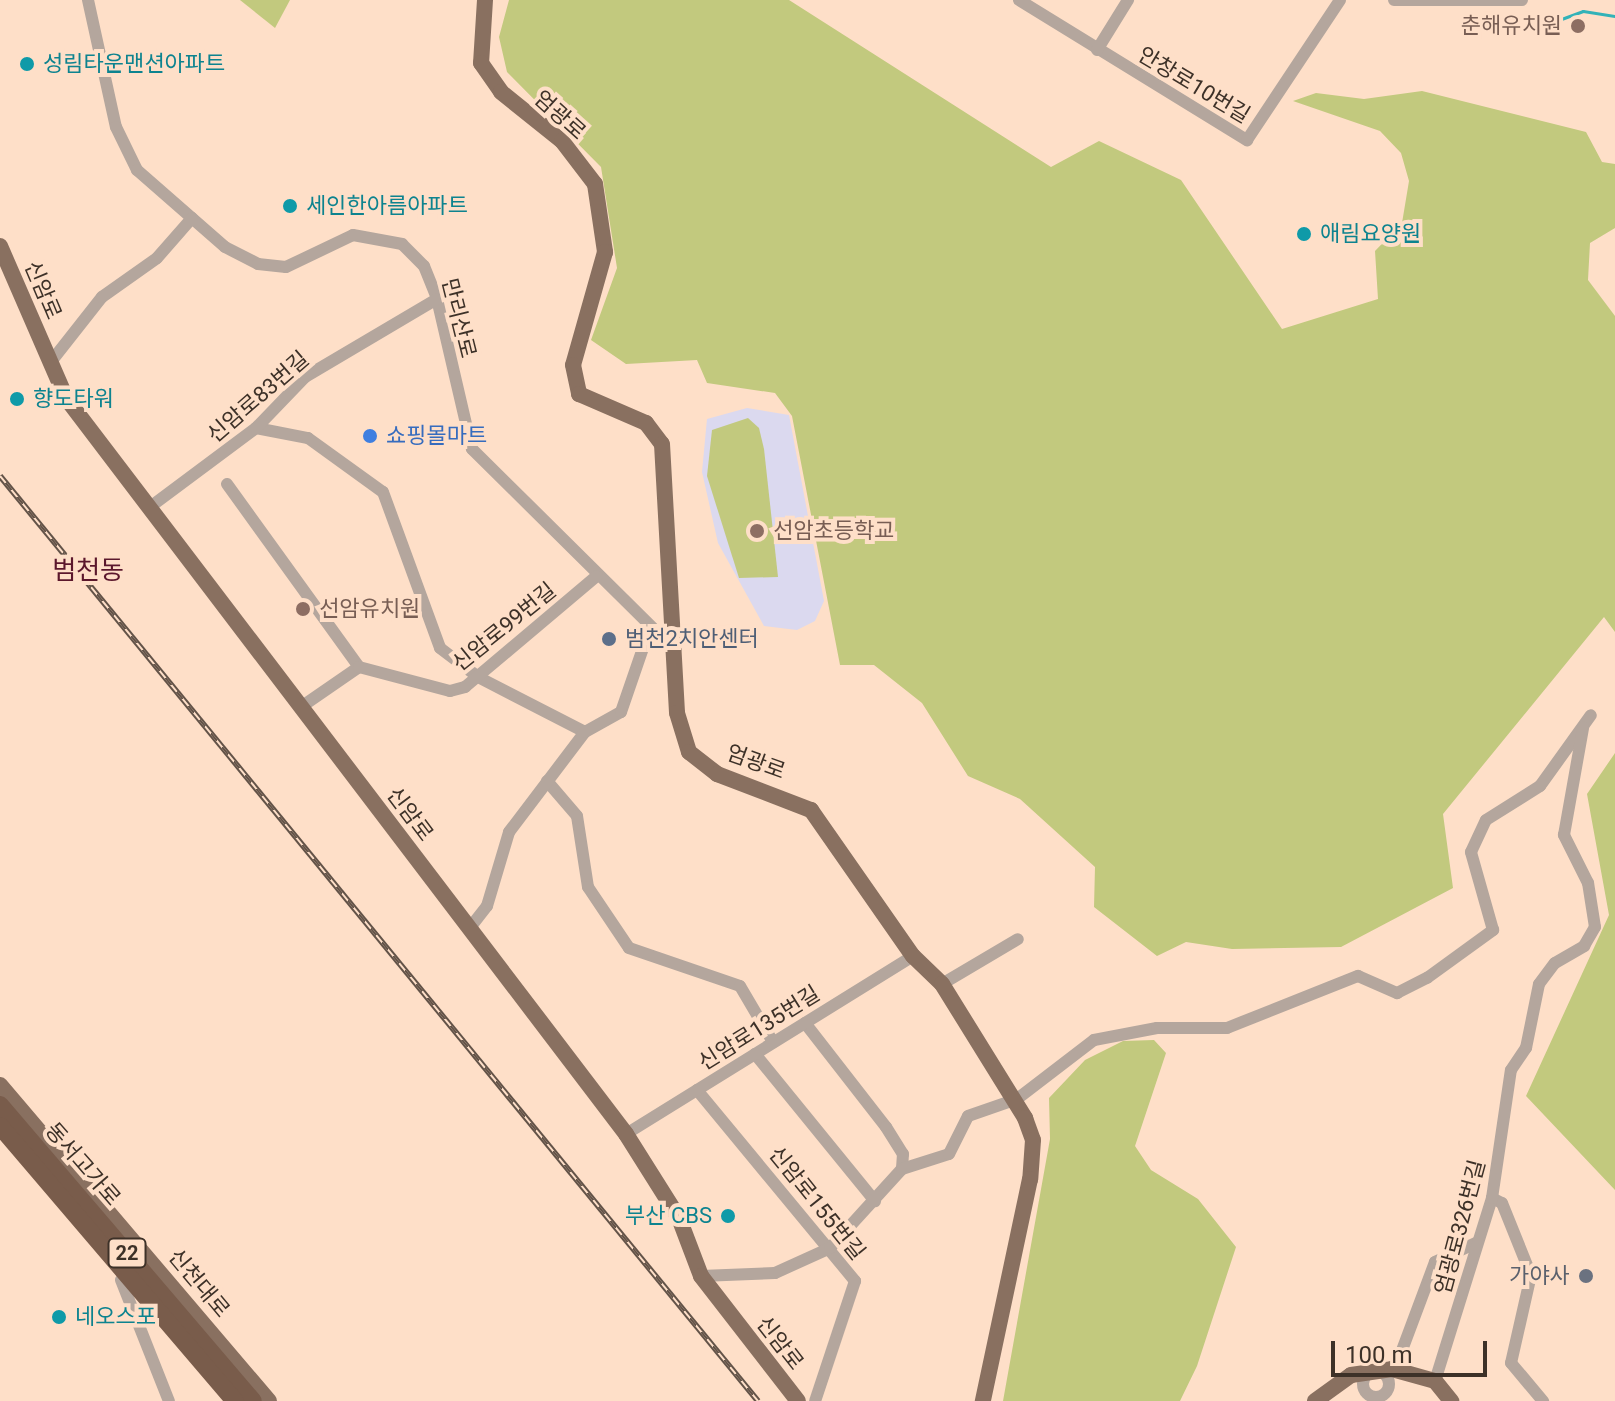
<!DOCTYPE html>
<html>
<head>
<meta charset="utf-8">
<style>
	body { margin:0 }
	#map { position:relative; width:1615px; height:1401px; overflow:hidden; background:#fedfc8; font-family:Roboto,"Noto Sans KR",sans-serif }
	div>[style] { position:absolute }
	[style*='--x'] { left:calc(var(--x)*1px); top:calc(var(--y)*1px); width:calc(var(--w)*1px); rotate:calc(var(--a)*1deg) }
	.education>* { inset:0; background:#dbd9ef }
	.green>* { inset:0; background:#c2c97e }
	.stream>* { height:3px; margin:-1.5px; padding:0 1.5px; transform-origin:1.5px; border-radius:1.5px; background:#32b2b8 }
	.minor>* { height:12px; margin:-6px; padding:0 6px; transform-origin:6px; border-radius:6px; background:#b4a69d }
	.minor>.ring { margin:-6px; padding:0; box-sizing:content-box; background:none; border:12px solid #b4a69d; border-radius:50% }
	.major>* { height:16px; margin:-8px; padding:0 8px; transform-origin:8px; border-radius:8px; background:#897060 }
	.highway>* { height:18px; margin:-9px; padding:0 9px; transform-origin:9px; border-radius:9px; background:#795c4b }
	.rail>* { height:6px; margin-top:-3px; transform-origin:0; background:repeating-linear-gradient(90deg,#fedfc8 0 9px,#635348 0 18px); box-sizing:border-box; border-block:2px solid #635348 }
	.dots>* { width:22px; height:22px; translate:-50% -50%; box-sizing:border-box; border:4px solid #fedfc8; border-radius:50% }
	span { translate:-50% -50%; white-space:nowrap; text-align:center; line-height:1.15; -webkit-text-stroke:8px #fedfc8; paint-order:stroke }
	.shield-label span { padding:2px 6px; background:#fedfc8; border:2px solid; border-radius:6px; -webkit-text-stroke-width:0 }
	.shield-label { font-size:20px; color:#3d3128; font-weight:700 }
	.education-label { font-size:22px; color:#785e54 }
	.right { translate:-100% -50%; text-align:right }
	.left { translate:0 -50%; text-align:left }
	.culture-label { font-size:22px; color:#0d838f }
	.street-label { font-size:22px; color:#3d3128 }
	.shop-label { font-size:22px; color:#366cbe }
	.service-label { font-size:22px; color:#4e5e75 }
	.worship-label { font-size:22px; color:#5b616d }
	.quarter-label { font-size:26px; color:#5b172c }
	.scale { position:absolute; left:1331px; top:1341px; width:156px; height:36px; box-sizing:border-box; border:4px solid #3d3128; border-top:0; padding-left:10px; font-size:24px; line-height:28px; white-space:nowrap; color:#3d3128; -webkit-text-stroke:6px #fedfc8; paint-order:stroke }
</style>
</head>
<body>
<div id="map">
	<div class="education">
		<i style="clip-path:polygon(747px 408px,789px 415px,824px 601px,815px 621px,797px 630px,764px 626px,718px 543px,702px 472px,707px 419px)"></i>
	</div>
	<div class="green">
		<i style="clip-path:polygon(240px 0,290px 0,275px 28px)"></i>
		<i style="clip-path:polygon(509px 0,789px 0,1051px 167px,1099px 141px,1181px 180px,1282px 329px,1378px 299px,1375px 251px,1402px 223px,1409px 181px,1401px 153px,1380px 131px,1293px 101px,1316px 93px,1364px 99px,1422px 91px,1586px 132px,1602px 162px,1615px 164px,1615px 228px,1590px 243px,1588px 280px,1615px 316px,1615px 632px,1604px 617px,1443px 814px,1453px 888px,1341px 947px,1232px 949px,1186px 942px,1157px 956px,1094px 907px,1095px 867px,1020px 799px,968px 776px,922px 703px,874px 665px,840px 665px,792px 416px,775px 393px,707px 383px,697px 360px,626px 364px,591px 340px,617px 268px,601px 167px,507px 72px,499px 37px)"></i>
		<i style="clip-path:polygon(748px 418px,759px 428px,764px 449px,778px 577px,739px 578px,707px 476px,712px 430px)"></i>
		<i style="clip-path:polygon(1615px 753px,1615px 1190px,1526px 1096px,1609px 915px,1587px 794px)"></i>
		<i style="clip-path:polygon(1154px 1040px,1166px 1053px,1135px 1146px,1151px 1170px,1198px 1199px,1236px 1247px,1197px 1366px,1180px 1401px,1003px 1401px,1050px 1139px,1049px 1098px,1085px 1060px,1123px 1041px)"></i>
	</div>
	<div class="stream">
		<i style="--x:1537;--y:28;--w:49;--a:-20.3"></i>
		<i style="--x:1583;--y:11;--w:32;--a:9"></i>
	</div>
	<div class="minor">
		<i style="--x:88;--y:0;--w:130;--a:77.6"></i>
		<i style="--x:116;--y:127;--w:48;--a:64"></i>
		<i style="--x:137;--y:170;--w:117;--a:41.2"></i>
		<i style="--x:225;--y:247;--w:37;--a:27"></i>
		<i style="--x:258;--y:264;--w:28;--a:6"></i>
		<i style="--x:286;--y:267;--w:74;--a:-25.5"></i>
		<i style="--x:353;--y:235;--w:50;--a:10.4"></i>
		<i style="--x:402;--y:244;--w:31;--a:45"></i>
		<i style="--x:424;--y:266;--w:35;--a:68"></i>
		<i style="--x:437;--y:299;--w:154;--a:76.9"></i>
		<i style="--x:472;--y:449;--w:286;--a:44.7"></i>
		<i style="--x:1019;--y:0;--w:268;--a:31.6"></i>
		<i style="--x:1247;--y:140;--w:168;--a:-56.4"></i>
		<i style="--x:1394;--y:0;--w:128;--a:0"></i>
		<i style="--x:1097;--y:50;--w:59;--a:-58.2"></i>
		<i style="--x:50;--y:363;--w:84;--a:-51.8"></i>
		<i style="--x:102;--y:297;--w:67;--a:-35.3"></i>
		<i style="--x:157;--y:258;--w:53;--a:-48.8"></i>
		<i style="--x:256;--y:428;--w:53;--a:10.9"></i>
		<i style="--x:308;--y:438;--w:92;--a:35.8"></i>
		<i style="--x:383;--y:492;--w:166;--a:69.9"></i>
		<i style="--x:440;--y:648;--w:48;--a:37.3"></i>
		<i style="--x:478;--y:677;--w:120;--a:27.2"></i>
		<i style="--x:227;--y:484;--w:226;--a:54.2"></i>
		<i style="--x:150;--y:507;--w:132;--a:-36.7"></i>
		<i style="--x:256;--y:428;--w:71;--a:-46.1"></i>
		<i style="--x:305;--y:377;--w:153;--a:-30.6"></i>
		<i style="--x:301;--y:707;--w:70;--a:-34.6"></i>
		<i style="--x:359;--y:667;--w:94;--a:14.8"></i>
		<i style="--x:450;--y:691;--w:16;--a:-15"></i>
		<i style="--x:465;--y:687;--w:172;--a:-40.1"></i>
		<i style="--x:547;--y:781;--w:46;--a:49.4"></i>
		<i style="--x:577;--y:816;--w:72;--a:81.2"></i>
		<i style="--x:588;--y:887;--w:73;--a:56.1"></i>
		<i style="--x:629;--y:948;--w:117;--a:18.9"></i>
		<i style="--x:740;--y:986;--w:65;--a:59.5"></i>
		<i style="--x:469;--y:929;--w:29;--a:-52"></i>
		<i style="--x:487;--y:906;--w:77;--a:-73.4"></i>
		<i style="--x:509;--y:832;--w:126;--a:-52.8"></i>
		<i style="--x:585;--y:732;--w:41;--a:-29.1"></i>
		<i style="--x:621;--y:712;--w:89;--a:-71"></i>
		<i style="--x:942;--y:984;--w:88;--a:-30.6"></i>
		<i style="--x:805;--y:1023;--w:132;--a:52.1"></i>
		<i style="--x:886;--y:1127;--w:32;--a:58"></i>
		<i style="--x:903;--y:1154;--w:15;--a:94"></i>
		<i style="--x:755;--y:1054;--w:190;--a:50.8"></i>
		<i style="--x:697;--y:1090;--w:248;--a:50.4"></i>
		<i style="--x:855;--y:1281;--w:126;--a:108.4"></i>
		<i style="--x:626;--y:1134;--w:338;--a:-31.8"></i>
		<i style="--x:1492;--y:1198;--w:11;--a:27"></i>
		<i style="--x:1502;--y:1203;--w:78;--a:68.1"></i>
		<i style="--x:1531;--y:1275;--w:90;--a:102.8"></i>
		<i style="--x:1511;--y:1363;--w:50;--a:49.9"></i>
		<i style="--x:701;--y:1276;--w:74;--a:-2.3"></i>
		<i style="--x:775;--y:1273;--w:60;--a:-24.4"></i>
		<i style="--x:830;--y:1248;--w:107;--a:-47.7"></i>
		<i style="--x:902;--y:1169;--w:49;--a:-17.7"></i>
		<i style="--x:949;--y:1154;--w:42;--a:-63.4"></i>
		<i style="--x:968;--y:1116;--w:52;--a:-19.1"></i>
		<i style="--x:1017;--y:1099;--w:97;--a:-37.5"></i>
		<i style="--x:1094;--y:1040;--w:64;--a:-10.8"></i>
		<i style="--x:1157;--y:1028;--w:70;--a:0"></i>
		<i style="--x:1227;--y:1028;--w:141;--a:-21.7"></i>
		<i style="--x:1358;--y:976;--w:43;--a:23.6"></i>
		<i style="--x:1397;--y:993;--w:34;--a:-27"></i>
		<i style="--x:1427;--y:978;--w:82;--a:-36"></i>
		<i style="--x:1493;--y:930;--w:81;--a:-105.8"></i>
		<i style="--x:1471;--y:852;--w:35;--a:-65"></i>
		<i style="--x:1486;--y:820;--w:64;--a:-32.2"></i>
		<i style="--x:1540;--y:786;--w:87;--a:-54.3"></i>
		<i style="--x:121;--y:1280;--w:130;--a:68.4"></i>
		<i style="--x:1395;--y:1369;--w:114;--a:-69.5"></i>
		<i style="--x:1435;--y:1262;--w:45;--a:-24.9"></i>
		<i class="ring" style="left:1363px;top:1371px;width:14px;height:14px"></i>
		<i style="--x:1435;--y:1381;--w:192;--a:-72.7"></i>
		<i style="--x:1492;--y:1198;--w:129;--a:-81.6"></i>
		<i style="--x:1511;--y:1070;--w:27;--a:-56"></i>
		<i style="--x:1526;--y:1048;--w:65;--a:-78.5"></i>
		<i style="--x:1539;--y:984;--w:26;--a:-53"></i>
		<i style="--x:1555;--y:963;--w:34;--a:-30"></i>
		<i style="--x:1584;--y:946;--w:22;--a:-60"></i>
		<i style="--x:1595;--y:927;--w:45;--a:-99"></i>
		<i style="--x:1588;--y:883;--w:54;--a:-116.6"></i>
		<i style="--x:1564;--y:835;--w:109;--a:-79.9"></i>
	</div>
	<div class="major">
		<i style="--x:485;--y:0;--w:63;--a:93.6"></i>
		<i style="--x:481;--y:63;--w:35;--a:55"></i>
		<i style="--x:501;--y:92;--w:78;--a:38.8"></i>
		<i style="--x:562;--y:141;--w:54;--a:52.5"></i>
		<i style="--x:595;--y:184;--w:69;--a:81.6"></i>
		<i style="--x:605;--y:252;--w:117;--a:105.8"></i>
		<i style="--x:573;--y:365;--w:30;--a:78"></i>
		<i style="--x:579;--y:394;--w:73;--a:23.4"></i>
		<i style="--x:646;--y:423;--w:26;--a:53"></i>
		<i style="--x:662;--y:444;--w:269;--a:86.8"></i>
		<i style="--x:677;--y:713;--w:41;--a:72.9"></i>
		<i style="--x:689;--y:752;--w:36;--a:38"></i>
		<i style="--x:717;--y:774;--w:101;--a:21"></i>
		<i style="--x:811;--y:810;--w:178;--a:55.1"></i>
		<i style="--x:913;--y:956;--w:40;--a:44"></i>
		<i style="--x:942;--y:984;--w:158;--a:58.2"></i>
		<i style="--x:1025;--y:1118;--w:23;--a:70"></i>
		<i style="--x:1033;--y:1140;--w:39;--a:94"></i>
		<i style="--x:1030;--y:1179;--w:227;--a:102"></i>
		<i style="--x:0;--y:246;--w:166;--a:66.5"></i>
		<i style="--x:66;--y:398;--w:925;--a:52.73"></i>
		<i style="--x:626;--y:1134;--w:99;--a:57.8"></i>
		<i style="--x:679;--y:1218;--w:62;--a:69.2"></i>
		<i style="--x:701;--y:1276;--w:158;--a:52.2"></i>
		<i style="--x:0;--y:1085;--w:415;--a:49.6"></i>
		<i style="--x:1315;--y:1401;--w:44;--a:-35.8"></i>
		<i style="--x:1351;--y:1375;--w:41;--a:-8.3"></i>
		<i style="--x:1392;--y:1369;--w:45;--a:15.6"></i>
		<i style="--x:1435;--y:1381;--w:26;--a:51"></i>
	</div>
	<div class="highway">
		<i style="--x:0;--y:1105;--w:389;--a:49.5"></i>
		<i style="--x:0;--y:1126;--w:362;--a:49.5"></i>
	</div>
	<div class="rail">
		<i style="--x:0;--y:476;--w:1196;--a:50.67"></i>
	</div>
	<div class="dots">
		<i style="left:1578px;top:26px;background:#8d6e63"></i>
		<i style="left:27px;top:64px;background:#0f9aa8"></i>
		<i style="left:290px;top:206px;background:#0f9aa8"></i>
		<i style="left:1304px;top:234px;background:#0f9aa8"></i>
		<i style="left:17px;top:399px;background:#0f9aa8"></i>
		<i style="left:370px;top:436px;background:#3f7fe0"></i>
		<i style="left:757px;top:531px;background:#8d6e63"></i>
		<i style="left:303px;top:609px;background:#8d6e63"></i>
		<i style="left:609px;top:639px;background:#5c6f8a"></i>
		<i style="left:728px;top:1216px;background:#0f9aa8"></i>
		<i style="left:1586px;top:1276px;background:#6b7280"></i>
		<i style="left:59px;top:1317px;background:#0f9aa8"></i>
	</div>
	<div class="shield-label">
		<span style="left:127px;top:1253px">22</span>
	</div>
	<div class="education-label">
		<span class="right" style="left:1562px;top:26px">춘해유치원</span>
		<span class="left" style="left:773px;top:531px">선암초등학교</span>
		<span class="left" style="left:319px;top:609px">선암유치원</span>
	</div>
	<div class="culture-label">
		<span class="left" style="left:43px;top:64px">성림타운맨션아파트</span>
		<span class="left" style="left:306px;top:206px">세인한아름아파트</span>
		<span class="left" style="left:1320px;top:234px">애림요양원</span>
		<span class="left" style="left:33px;top:399px">향도타워</span>
		<span class="right" style="left:712px;top:1216px">부산 CBS</span>
		<span class="left" style="left:75px;top:1317px">네오스포</span>
	</div>
	<div class="street-label">
		<span style="left:1194px;top:85px;rotate:31deg">안창로10번길</span>
		<span style="left:560px;top:115px;rotate:42deg">엄광로</span>
		<span style="left:43px;top:290px;rotate:67deg">신암로</span>
		<span style="left:459px;top:318px;rotate:76deg">만리산로</span>
		<span style="left:258px;top:397px;rotate:-41deg">신암로83번길</span>
		<span style="left:504px;top:627px;rotate:-39deg">신암로99번길</span>
		<span style="left:756px;top:762px;rotate:20deg">엄광로</span>
		<span style="left:410px;top:814px;rotate:53deg">신암로</span>
		<span style="left:759px;top:1028px;rotate:-32deg">신암로135번길</span>
		<span style="left:83px;top:1164px;rotate:49deg">동서고가로</span>
		<span style="left:817px;top:1203px;rotate:51deg">신암로155번길</span>
		<span style="left:1460px;top:1227px;rotate:-75deg">엄광로326번길</span>
		<span style="left:199px;top:1283px;rotate:50deg">신천대로</span>
		<span style="left:780px;top:1343px;rotate:52deg">신암로</span>
	</div>
	<div class="shop-label">
		<span class="left" style="left:386px;top:436px">쇼핑몰마트</span>
	</div>
	<div class="service-label">
		<span class="left" style="left:625px;top:639px">범천2치안센터</span>
	</div>
	<div class="worship-label">
		<span class="right" style="left:1570px;top:1276px">가야사</span>
	</div>
	<div class="quarter-label">
		<span style="left:88px;top:571px">범천동</span>
	</div>
	<div class="scale">100 m</div>
</div>
</body>
</html>
